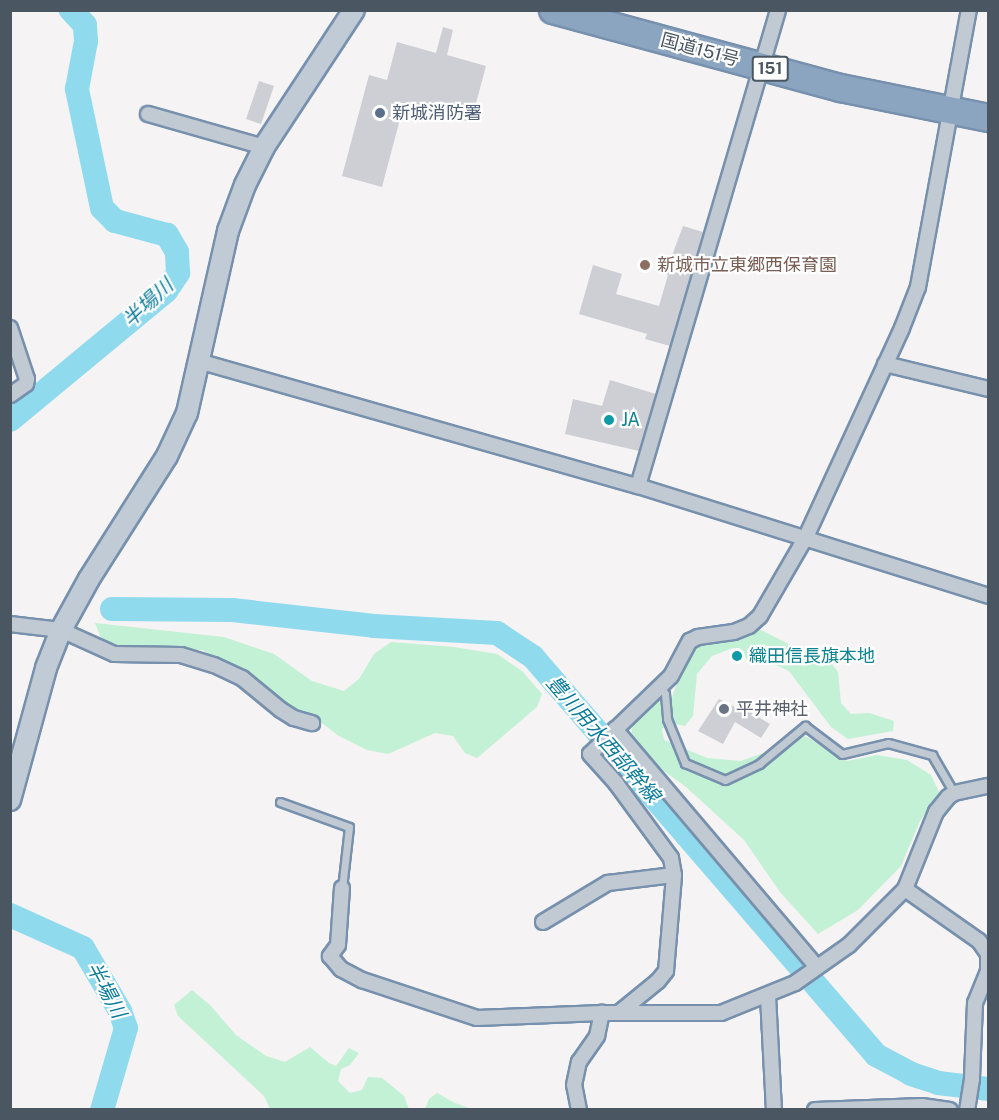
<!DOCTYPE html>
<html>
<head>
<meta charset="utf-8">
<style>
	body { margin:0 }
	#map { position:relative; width:999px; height:1120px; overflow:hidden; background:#f5f3f3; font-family:"Public Sans","Noto Sans JP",sans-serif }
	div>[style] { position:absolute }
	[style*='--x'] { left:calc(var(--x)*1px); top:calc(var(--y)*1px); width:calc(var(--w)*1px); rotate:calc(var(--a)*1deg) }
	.green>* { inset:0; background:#c3f1d5 }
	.river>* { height:24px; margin:-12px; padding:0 12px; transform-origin:12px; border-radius:12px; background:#90daee }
	.building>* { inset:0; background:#cdcfd5 }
	.roads { filter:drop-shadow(2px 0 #7690ad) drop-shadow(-2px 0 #7690ad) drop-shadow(0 2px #7690ad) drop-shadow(0 -2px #7690ad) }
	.lane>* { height:7px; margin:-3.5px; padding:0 3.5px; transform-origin:3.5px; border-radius:3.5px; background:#c1cad2 }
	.street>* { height:14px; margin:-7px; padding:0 7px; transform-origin:7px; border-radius:7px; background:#c1cad2 }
	.secondary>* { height:20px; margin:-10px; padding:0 10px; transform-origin:10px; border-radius:10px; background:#c1cbd6 }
	.highway>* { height:26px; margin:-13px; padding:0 13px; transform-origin:13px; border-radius:13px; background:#8ba5c1 }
	.dots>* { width:16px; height:16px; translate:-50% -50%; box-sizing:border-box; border:3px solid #fff; border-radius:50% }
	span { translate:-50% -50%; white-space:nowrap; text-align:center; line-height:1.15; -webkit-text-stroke:4.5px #fff; paint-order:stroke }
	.shield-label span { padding:2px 4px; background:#fff; border:2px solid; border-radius:4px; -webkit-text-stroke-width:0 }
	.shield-label { font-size:16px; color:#4a5661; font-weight:700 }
	.street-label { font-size:18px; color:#4a5661 }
	.service-label { font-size:18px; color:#4e5e75 }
	.left { translate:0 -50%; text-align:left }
	.education-label { font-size:18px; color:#785e54 }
	.culture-label { font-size:18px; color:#0d838f }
	.worship-label { font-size:18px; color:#5b616d }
	.water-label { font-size:20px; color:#0c7c9b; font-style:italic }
	.frame { position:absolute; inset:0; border:12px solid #4a5661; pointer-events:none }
</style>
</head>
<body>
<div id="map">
	<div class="green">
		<i style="clip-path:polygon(95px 623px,224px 637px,274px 654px,312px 681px,344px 691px,359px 679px,374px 654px,391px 642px,454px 647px,497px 654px,522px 671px,542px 694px,537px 707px,477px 758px,465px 753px,453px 736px,435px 733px,388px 754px,367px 750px,339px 736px,314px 717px,298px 716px,241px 673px,202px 650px,119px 648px,101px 638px)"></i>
		<i style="clip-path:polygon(757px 628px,810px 655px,829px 660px,838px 672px,841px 703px,851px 714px,869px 713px,894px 721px,893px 731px,848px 739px,831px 727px,789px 671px,776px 665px,749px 660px,733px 648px,712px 656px,697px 674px,693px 716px,685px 726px,671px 723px,662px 729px,664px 740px,707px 758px,741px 761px,774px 749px,792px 732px,809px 738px,847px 761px,877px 755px,907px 760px,931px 775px,939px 792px,920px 821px,901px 866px,858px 910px,818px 934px,780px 892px,744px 840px,686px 787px,657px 766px,632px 734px,631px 723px,654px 701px,672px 698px,684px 661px,696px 646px,712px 639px,743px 635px)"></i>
		<i style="clip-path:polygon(192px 990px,210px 1005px,236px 1035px,266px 1056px,285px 1062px,310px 1047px,329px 1063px,336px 1066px,349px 1048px,359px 1053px,350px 1065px,341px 1069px,338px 1081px,350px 1093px,362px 1090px,368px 1077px,382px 1078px,404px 1096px,409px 1109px,270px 1109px,264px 1096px,178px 1016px,174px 1005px)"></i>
		<i style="clip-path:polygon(437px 1093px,455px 1103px,472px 1109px,425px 1109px,429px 1099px)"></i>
	</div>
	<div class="river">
		<i style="--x:10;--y:420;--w:202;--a:-39.6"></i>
		<i style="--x:166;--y:291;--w:22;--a:-56"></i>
		<i style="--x:178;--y:273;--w:21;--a:-93"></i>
		<i style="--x:177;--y:252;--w:20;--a:-120"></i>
		<i style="--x:167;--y:235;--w:54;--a:-164.9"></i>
		<i style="--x:115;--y:221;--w:18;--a:-135"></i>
		<i style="--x:102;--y:208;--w:122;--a:-101.9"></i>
		<i style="--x:77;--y:89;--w:49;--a:-79.4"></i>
		<i style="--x:86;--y:41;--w:16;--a:-94"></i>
		<i style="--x:85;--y:25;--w:21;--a:-133"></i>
		<i style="--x:112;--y:609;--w:120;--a:0.5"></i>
		<i style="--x:232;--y:610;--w:143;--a:6.4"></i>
		<i style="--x:374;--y:626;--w:123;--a:3.3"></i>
		<i style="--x:497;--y:633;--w:43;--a:33.7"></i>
		<i style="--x:533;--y:657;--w:525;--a:49.24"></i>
		<i style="--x:876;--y:1055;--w:40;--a:28"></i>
		<i style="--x:911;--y:1074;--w:28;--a:18"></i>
		<i style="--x:938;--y:1083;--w:50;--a:6.8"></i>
		<i style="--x:10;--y:915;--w:80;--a:24.3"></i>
		<i style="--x:83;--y:948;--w:73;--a:59.6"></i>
		<i style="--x:120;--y:1011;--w:18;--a:71"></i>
		<i style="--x:126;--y:1028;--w:85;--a:106.3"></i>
	</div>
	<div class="building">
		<i style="clip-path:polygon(443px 27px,453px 30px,447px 55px,486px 66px,471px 122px,404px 104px,382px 187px,342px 176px,369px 75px,387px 80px,397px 42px,436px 53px)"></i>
		<i style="clip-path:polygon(259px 81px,274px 86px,261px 124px,246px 119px)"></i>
		<i style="clip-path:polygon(683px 226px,703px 232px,670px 346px,645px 339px,647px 334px,579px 314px,593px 265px,622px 274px,616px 294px,659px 306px,668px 275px,665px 274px)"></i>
		<i style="clip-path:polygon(610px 380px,656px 394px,639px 451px,565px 434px,573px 399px,602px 406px)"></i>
		<i style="clip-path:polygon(719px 699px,743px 711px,745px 709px,770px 724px,761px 738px,735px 722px,723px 744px,698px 731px)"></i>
	</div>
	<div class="roads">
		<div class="lane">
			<i style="--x:661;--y:687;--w:8;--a:60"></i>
			<i style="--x:665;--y:694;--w:25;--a:85"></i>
			<i style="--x:667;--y:719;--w:48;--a:67.8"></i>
			<i style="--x:685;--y:763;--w:43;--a:23"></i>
			<i style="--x:725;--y:780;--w:38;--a:-25"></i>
			<i style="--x:759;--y:764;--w:60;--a:-39.6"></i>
			<i style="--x:805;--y:726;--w:46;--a:37.1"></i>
			<i style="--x:842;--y:754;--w:47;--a:-13.4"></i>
			<i style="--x:888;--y:743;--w:46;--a:15.3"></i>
			<i style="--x:932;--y:755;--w:44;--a:59.9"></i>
			<i style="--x:280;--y:802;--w:73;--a:19.9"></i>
			<i style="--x:349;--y:827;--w:61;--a:96.5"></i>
		</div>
		<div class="street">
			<i style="--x:148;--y:114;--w:121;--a:15.9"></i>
			<i style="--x:10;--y:328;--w:54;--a:71.6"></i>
			<i style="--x:27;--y:379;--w:5;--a:101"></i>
			<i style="--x:26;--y:384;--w:19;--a:145"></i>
			<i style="--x:198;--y:361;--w:457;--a:15.9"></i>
			<i style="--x:638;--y:486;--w:367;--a:17.4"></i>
			<i style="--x:885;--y:364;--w:106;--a:13.6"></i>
			<i style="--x:638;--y:486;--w:496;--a:-73.6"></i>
			<i style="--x:10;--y:624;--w:51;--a:6.7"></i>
			<i style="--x:61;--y:630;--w:58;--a:24.4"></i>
			<i style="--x:114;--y:654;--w:67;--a:0.9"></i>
			<i style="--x:181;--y:655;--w:34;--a:17"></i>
			<i style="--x:214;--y:665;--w:31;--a:25"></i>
			<i style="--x:242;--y:678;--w:50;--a:39.4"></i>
			<i style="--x:281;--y:710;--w:15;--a:32"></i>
			<i style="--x:294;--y:718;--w:19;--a:16"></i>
			<i style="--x:615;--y:729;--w:312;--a:49.7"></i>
			<i style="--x:342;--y:888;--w:57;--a:94"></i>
			<i style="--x:338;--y:945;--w:14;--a:126"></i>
			<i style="--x:330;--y:956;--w:17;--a:50"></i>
			<i style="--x:341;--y:969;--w:24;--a:28"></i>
			<i style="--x:362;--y:980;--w:121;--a:18.3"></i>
			<i style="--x:477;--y:1018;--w:125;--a:-2.3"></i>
			<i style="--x:905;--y:889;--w:90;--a:35.1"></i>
			<i style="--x:979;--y:941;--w:16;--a:55"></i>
			<i style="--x:988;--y:954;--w:17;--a:90"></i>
			<i style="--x:988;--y:971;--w:35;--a:112"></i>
			<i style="--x:975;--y:1003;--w:76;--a:92.3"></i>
			<i style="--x:972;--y:1079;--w:31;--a:99"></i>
			<i style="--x:543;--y:922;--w:76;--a:-31"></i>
			<i style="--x:608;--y:883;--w:66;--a:-6.9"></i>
			<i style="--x:768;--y:996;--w:114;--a:87"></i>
			<i style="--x:620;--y:1012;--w:49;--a:-39.2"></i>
			<i style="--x:658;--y:981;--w:13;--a:-51"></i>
			<i style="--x:666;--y:971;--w:96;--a:-85.2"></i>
			<i style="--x:674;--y:875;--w:17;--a:-100"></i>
			<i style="--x:671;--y:858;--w:93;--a:-126.3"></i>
			<i style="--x:616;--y:783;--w:39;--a:-132"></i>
			<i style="--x:590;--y:754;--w:112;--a:-43.9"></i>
			<i style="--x:671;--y:676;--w:40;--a:-62"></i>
			<i style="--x:690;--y:641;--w:9;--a:-27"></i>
			<i style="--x:698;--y:637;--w:36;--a:-8"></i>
			<i style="--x:734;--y:632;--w:16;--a:-22"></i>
			<i style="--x:749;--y:626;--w:15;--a:-42"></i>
			<i style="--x:760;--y:616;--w:91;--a:-59.8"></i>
			<i style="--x:806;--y:537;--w:230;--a:-65.3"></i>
			<i style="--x:902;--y:328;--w:44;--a:-68.7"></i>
			<i style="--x:918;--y:287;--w:282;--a:-79.6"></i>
			<i style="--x:579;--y:1110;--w:25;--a:-101"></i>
			<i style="--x:574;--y:1085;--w:24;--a:-78"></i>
			<i style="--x:579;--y:1062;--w:32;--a:-55"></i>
			<i style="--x:597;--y:1036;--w:24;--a:-78"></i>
			<i style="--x:602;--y:1013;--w:119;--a:0"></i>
			<i style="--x:721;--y:1013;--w:80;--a:-22.1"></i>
			<i style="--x:795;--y:983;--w:66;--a:-35.1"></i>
			<i style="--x:849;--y:945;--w:79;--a:-45"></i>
			<i style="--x:905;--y:889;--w:83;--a:-68.1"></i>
			<i style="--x:936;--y:812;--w:19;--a:-51"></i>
			<i style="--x:948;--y:797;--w:7;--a:-34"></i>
			<i style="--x:954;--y:793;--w:35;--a:-12"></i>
			<i style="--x:815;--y:1110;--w:107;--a:-2.1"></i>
			<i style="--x:922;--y:1106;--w:28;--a:8"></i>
		</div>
		<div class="secondary">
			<i style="--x:10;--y:800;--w:137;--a:-74.7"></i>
			<i style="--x:46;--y:668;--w:41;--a:-68.5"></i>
			<i style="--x:61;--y:630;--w:58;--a:-61.2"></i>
			<i style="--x:89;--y:579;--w:146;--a:-57.6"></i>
			<i style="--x:167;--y:456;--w:47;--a:-65.1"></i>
			<i style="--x:187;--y:413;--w:187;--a:-77.3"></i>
			<i style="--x:228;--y:231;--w:49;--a:-69.7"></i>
			<i style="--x:245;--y:185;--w:42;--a:-63.4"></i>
			<i style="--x:264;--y:147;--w:164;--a:-56.7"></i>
		</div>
		<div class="highway">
			<i style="--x:553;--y:10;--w:298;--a:15.2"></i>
			<i style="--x:841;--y:88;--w:150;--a:11.5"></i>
		</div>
	</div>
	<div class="dots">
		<i style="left:380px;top:113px;background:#5c6f8a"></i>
		<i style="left:645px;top:265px;background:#8d6e63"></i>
		<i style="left:609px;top:420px;background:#0f9aa8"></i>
		<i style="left:737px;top:656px;background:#0f9aa8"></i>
		<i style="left:724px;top:709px;background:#6b7280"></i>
	</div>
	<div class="shield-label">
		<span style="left:770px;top:69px">151</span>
	</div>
	<div class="street-label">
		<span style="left:700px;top:50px;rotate:15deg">国道151号</span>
	</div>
	<div class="service-label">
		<span class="left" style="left:392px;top:113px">新城消防署</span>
	</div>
	<div class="education-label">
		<span class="left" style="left:657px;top:265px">新城市立東郷西保育園</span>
	</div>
	<div class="culture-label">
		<span class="left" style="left:621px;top:420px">JA</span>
		<span class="left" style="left:749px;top:656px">織田信長旗本地</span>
	</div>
	<div class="worship-label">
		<span class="left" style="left:736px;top:709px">平井神社</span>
	</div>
	<div class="water-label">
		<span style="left:148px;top:303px;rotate:-43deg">半場川</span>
		<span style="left:603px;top:739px;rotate:49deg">豊川用水西部幹線</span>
		<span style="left:106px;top:990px;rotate:62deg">半場川</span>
	</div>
	<div class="frame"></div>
</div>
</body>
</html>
